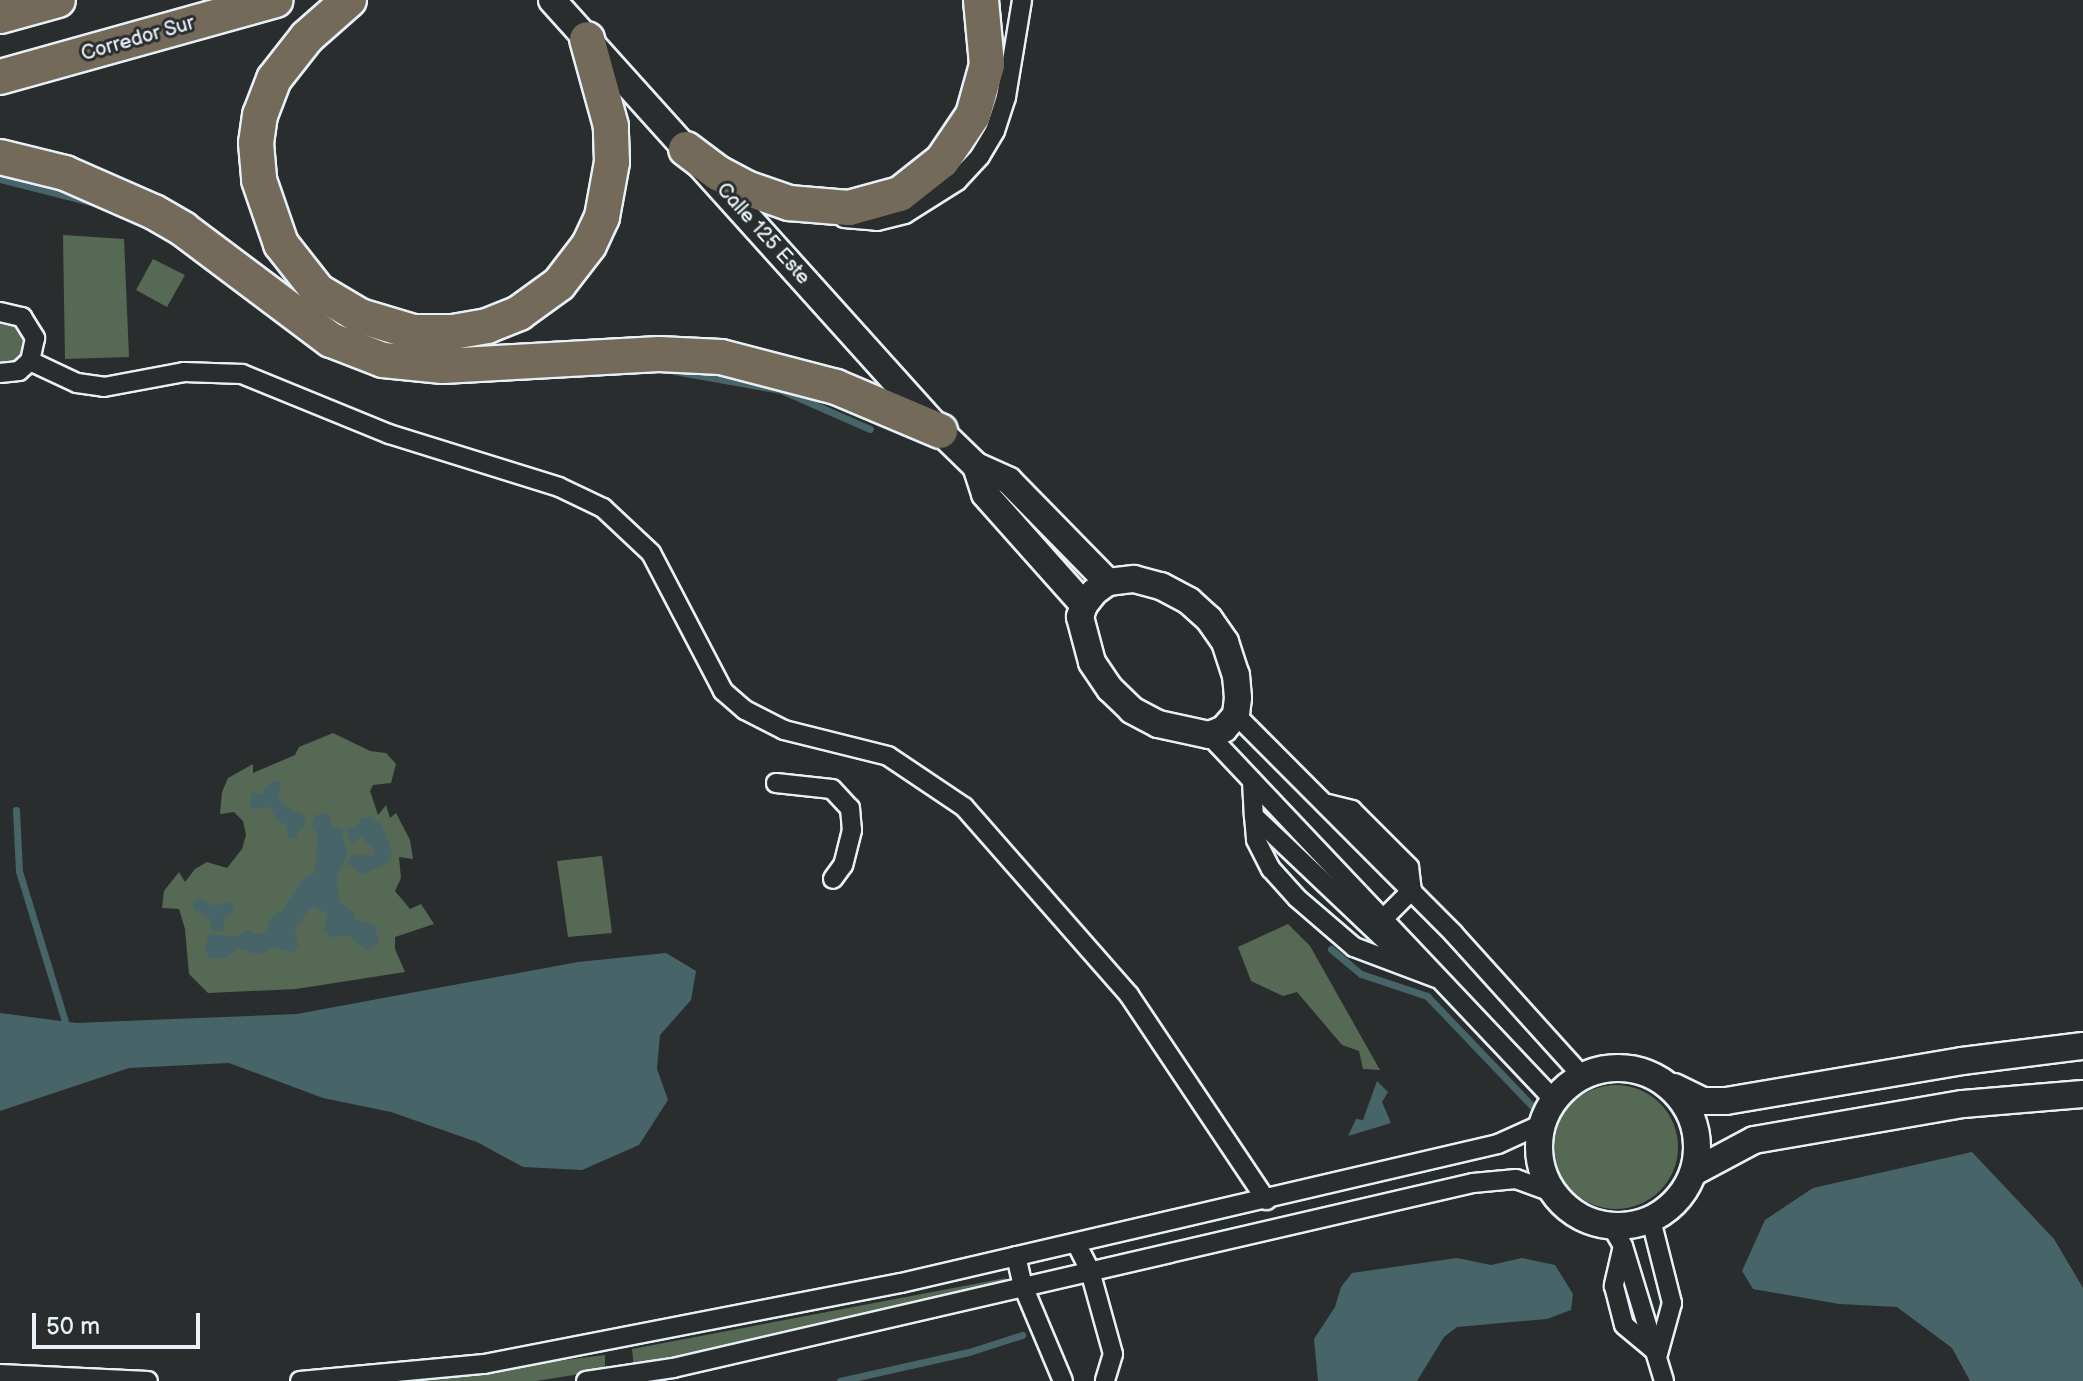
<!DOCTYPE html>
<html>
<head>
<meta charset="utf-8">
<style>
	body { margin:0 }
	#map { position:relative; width:2083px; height:1381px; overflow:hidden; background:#2a2d2e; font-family:"Balsamiq Sans",sans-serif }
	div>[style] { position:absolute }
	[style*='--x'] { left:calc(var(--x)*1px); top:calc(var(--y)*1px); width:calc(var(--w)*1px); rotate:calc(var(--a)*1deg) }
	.green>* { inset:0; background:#566954 }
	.round { border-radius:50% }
	.water>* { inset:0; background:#476569 }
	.stream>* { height:7px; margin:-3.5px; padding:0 3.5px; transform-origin:3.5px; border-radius:3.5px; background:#476569 }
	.roads { filter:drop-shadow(2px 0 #e8f1f8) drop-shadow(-2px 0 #e8f1f8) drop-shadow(0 2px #e8f1f8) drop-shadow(0 -2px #e8f1f8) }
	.street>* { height:18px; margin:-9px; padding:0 9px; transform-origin:9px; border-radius:9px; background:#2a2d2e }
	.secondary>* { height:26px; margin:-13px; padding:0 13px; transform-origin:13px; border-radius:13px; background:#2a2d2e }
	.secondary>.ring { margin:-13px; padding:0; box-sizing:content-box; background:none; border:26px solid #2a2d2e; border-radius:50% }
	.highway>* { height:34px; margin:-17px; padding:0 17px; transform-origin:17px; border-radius:17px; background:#746a5a }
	span { translate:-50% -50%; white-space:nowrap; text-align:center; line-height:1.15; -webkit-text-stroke:6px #2a2d2e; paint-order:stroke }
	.street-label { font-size:20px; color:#e8f1f8 }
	.scale { position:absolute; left:32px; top:1313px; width:168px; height:36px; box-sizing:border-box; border:4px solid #e8f1f8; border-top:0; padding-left:10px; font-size:24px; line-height:28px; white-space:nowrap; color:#e8f1f8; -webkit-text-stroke:6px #2a2d2e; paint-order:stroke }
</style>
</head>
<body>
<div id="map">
	<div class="green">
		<i style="clip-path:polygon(63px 235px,124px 239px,129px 357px,65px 359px)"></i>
		<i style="clip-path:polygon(153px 259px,185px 275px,167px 307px,136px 290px)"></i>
		<i style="clip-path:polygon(0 324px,18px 327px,26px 339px,26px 350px,17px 363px,0 363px)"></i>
		<i style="clip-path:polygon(333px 733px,370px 751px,386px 753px,396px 764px,391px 783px,373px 785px,370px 791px,378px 815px,386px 805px,390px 818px,396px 813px,410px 840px,413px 859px,399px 857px,401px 878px,395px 891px,410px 909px,421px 904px,434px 924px,395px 937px,395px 949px,405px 972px,296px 989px,208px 993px,189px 974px,185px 929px,179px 909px,162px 908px,164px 891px,179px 872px,185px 882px,195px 869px,207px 862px,227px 868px,242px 849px,246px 835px,243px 821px,234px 812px,220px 814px,222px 792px,228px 778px,253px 764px,253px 773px,295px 755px,299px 747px)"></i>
		<i style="clip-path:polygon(602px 856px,612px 933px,568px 937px,557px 861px)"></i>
		<i style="clip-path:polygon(1288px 924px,1310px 946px,1380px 1070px,1363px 1069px,1359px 1051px,1342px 1045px,1297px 992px,1283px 996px,1251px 981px,1238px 947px)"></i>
		<i class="round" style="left:1554px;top:1085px;width:124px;height:124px"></i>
		<i style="clip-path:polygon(1006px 1278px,1006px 1283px,634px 1368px,632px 1349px)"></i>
		<i style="clip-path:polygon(605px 1355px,605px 1370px,536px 1381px,399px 1381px)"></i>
	</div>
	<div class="water">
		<i style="clip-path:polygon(273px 781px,282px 782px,278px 796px,285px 806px,304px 815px,306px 825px,299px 829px,297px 838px,289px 839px,285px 824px,278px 821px,269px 807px,253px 809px,250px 804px,252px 792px,261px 794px)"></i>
		<i style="clip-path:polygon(328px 813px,333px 826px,344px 830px,342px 838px,348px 853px,337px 876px,340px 902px,354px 912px,356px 920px,375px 925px,379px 943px,367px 950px,349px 936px,330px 937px,323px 930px,327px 918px,325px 912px,312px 907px,295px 929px,299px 946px,292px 953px,275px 948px,258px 955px,238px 948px,227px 958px,208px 958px,205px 946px,209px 934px,237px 936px,249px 930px,257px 934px,265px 932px,271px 917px,282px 911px,304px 877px,314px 873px,318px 836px,311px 826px,315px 815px)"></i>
		<i style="clip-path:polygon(362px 817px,369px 817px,382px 825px,393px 855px,385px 865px,361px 875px,352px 865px,347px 866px,351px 855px,374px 855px,374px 849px,361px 837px,351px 845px,346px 829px,356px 827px)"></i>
		<i style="clip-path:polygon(198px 898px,214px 906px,231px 901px,234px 911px,223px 918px,225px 931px,212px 931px,209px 917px,195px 910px,192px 902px)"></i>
		<i style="clip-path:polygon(666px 953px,696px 971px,691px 1000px,660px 1035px,657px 1069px,668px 1100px,639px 1145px,582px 1170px,523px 1167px,477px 1142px,391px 1112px,323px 1098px,229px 1063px,129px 1068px,0 1111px,0 1013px,76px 1023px,297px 1014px,578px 962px)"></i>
		<i style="clip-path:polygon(1377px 1081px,1388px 1092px,1382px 1102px,1391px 1123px,1348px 1136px,1356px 1119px,1363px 1120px)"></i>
		<i style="clip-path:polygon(1972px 1152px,2054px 1239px,2083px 1288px,2083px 1381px,1970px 1381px,1952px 1348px,1897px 1307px,1839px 1304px,1753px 1289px,1742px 1271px,1765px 1220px,1813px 1188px)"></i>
		<i style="clip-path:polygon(1457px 1258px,1491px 1265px,1522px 1258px,1555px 1265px,1573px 1294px,1571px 1310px,1547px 1319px,1457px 1327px,1444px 1337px,1417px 1381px,1318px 1381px,1314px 1339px,1335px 1307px,1341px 1287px,1352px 1273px)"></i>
	</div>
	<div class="stream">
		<i style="--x:0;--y:179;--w:94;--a:14.2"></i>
		<i style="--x:674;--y:371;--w:109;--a:10.1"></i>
		<i style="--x:781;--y:390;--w:97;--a:23.7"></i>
		<i style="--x:16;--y:810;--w:61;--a:87.2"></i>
		<i style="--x:19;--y:871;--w:157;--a:73"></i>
		<i style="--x:1331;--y:949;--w:39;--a:40"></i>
		<i style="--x:1361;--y:974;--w:70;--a:18.4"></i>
		<i style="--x:1427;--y:996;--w:155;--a:46.3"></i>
		<i style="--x:840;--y:1381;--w:132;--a:-12.7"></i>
		<i style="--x:969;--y:1352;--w:56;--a:-17.8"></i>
	</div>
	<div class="roads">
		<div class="street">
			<i style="--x:844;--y:218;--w:33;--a:5"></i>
			<i style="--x:877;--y:221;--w:29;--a:-14"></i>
			<i style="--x:905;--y:214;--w:62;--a:-32.4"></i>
			<i style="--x:957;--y:181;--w:34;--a:-47"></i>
			<i style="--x:980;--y:156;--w:29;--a:-59"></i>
			<i style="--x:995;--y:131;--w:36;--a:-72"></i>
			<i style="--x:1006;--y:97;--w:98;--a:-80.6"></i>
			<i style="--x:0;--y:312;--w:23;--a:13"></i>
			<i style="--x:22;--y:317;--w:25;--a:58"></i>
			<i style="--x:35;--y:338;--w:24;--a:102"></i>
			<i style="--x:30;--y:361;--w:15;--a:138"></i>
			<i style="--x:19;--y:371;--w:19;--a:174"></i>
			<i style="--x:30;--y:361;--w:52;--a:25.1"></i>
			<i style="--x:77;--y:383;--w:27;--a:8"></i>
			<i style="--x:104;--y:387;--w:81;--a:-10.6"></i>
			<i style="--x:184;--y:372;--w:58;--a:2"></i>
			<i style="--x:242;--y:374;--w:159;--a:22.2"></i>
			<i style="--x:389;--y:434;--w:178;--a:17.3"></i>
			<i style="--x:559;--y:487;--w:49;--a:25.5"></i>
			<i style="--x:603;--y:508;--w:66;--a:43.2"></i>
			<i style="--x:651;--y:553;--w:156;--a:62.4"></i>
			<i style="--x:723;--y:691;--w:29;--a:41"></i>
			<i style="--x:745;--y:710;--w:44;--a:27.1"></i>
			<i style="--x:784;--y:730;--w:107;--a:14"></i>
			<i style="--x:888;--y:756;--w:92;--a:33.9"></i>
			<i style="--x:964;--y:807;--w:250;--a:48.7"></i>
			<i style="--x:1129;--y:995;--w:247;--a:56.2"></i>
			<i style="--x:1236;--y:715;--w:308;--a:45.1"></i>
			<i style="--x:1453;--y:933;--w:193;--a:47.9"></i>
			<i style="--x:1209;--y:735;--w:502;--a:46.61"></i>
			<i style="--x:1252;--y:781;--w:35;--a:87"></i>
			<i style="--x:1254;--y:816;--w:215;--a:43.5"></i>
			<i style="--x:776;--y:783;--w:56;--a:6.1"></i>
			<i style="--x:832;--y:789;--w:26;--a:47"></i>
			<i style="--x:850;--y:808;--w:22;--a:85"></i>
			<i style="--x:852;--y:830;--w:36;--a:104"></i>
			<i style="--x:843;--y:865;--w:17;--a:126"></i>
			<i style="--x:1328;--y:804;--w:25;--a:14"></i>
			<i style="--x:1352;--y:810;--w:81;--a:45"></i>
			<i style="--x:1409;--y:867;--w:23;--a:83"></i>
			<i style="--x:1412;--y:890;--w:51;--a:135"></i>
			<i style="--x:1254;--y:816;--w:24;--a:85"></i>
			<i style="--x:1256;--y:840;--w:33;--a:63"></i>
			<i style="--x:1271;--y:869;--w:39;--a:48"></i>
			<i style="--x:1297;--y:898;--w:75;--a:40.7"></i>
			<i style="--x:1354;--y:947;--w:88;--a:20.7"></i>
			<i style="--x:1651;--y:1220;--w:86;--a:75.8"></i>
			<i style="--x:1672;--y:1303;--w:53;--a:105.4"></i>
			<i style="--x:1612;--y:1227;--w:22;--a:60"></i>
			<i style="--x:1623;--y:1246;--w:141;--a:73.1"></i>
			<i style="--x:1076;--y:1243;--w:31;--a:63"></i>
			<i style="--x:1090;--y:1271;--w:86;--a:74.5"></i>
			<i style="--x:1113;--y:1354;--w:28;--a:107"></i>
			<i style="--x:1622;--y:1250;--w:37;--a:103"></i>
			<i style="--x:1614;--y:1286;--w:40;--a:75.6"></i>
			<i style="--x:1624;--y:1325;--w:38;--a:40"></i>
			<i style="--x:1016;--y:1256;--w:31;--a:77"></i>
			<i style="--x:1023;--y:1286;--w:103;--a:67.2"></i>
			<i style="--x:0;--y:1374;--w:148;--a:2.7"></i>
			<i style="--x:300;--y:1381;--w:185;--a:-5.3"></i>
			<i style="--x:484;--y:1364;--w:425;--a:-11"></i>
			<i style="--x:901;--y:1283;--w:613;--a:-13.11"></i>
			<i style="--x:1498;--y:1144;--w:48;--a:-24.4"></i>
			<i style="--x:586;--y:1381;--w:88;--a:-8.5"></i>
			<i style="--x:673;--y:1368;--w:821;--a:-13.02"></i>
			<i style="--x:1473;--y:1183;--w:43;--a:-5.3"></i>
			<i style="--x:1516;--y:1179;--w:38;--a:20"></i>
		</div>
		<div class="secondary">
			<i style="--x:552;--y:0;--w:580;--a:48.01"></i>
			<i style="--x:940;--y:431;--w:50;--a:44.2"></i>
			<i style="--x:976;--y:466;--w:36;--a:24"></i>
			<i style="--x:1009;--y:481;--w:141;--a:45.6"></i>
			<i style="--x:976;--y:466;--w:29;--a:72"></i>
			<i style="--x:985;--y:494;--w:149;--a:48.3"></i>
			<i style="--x:1134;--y:579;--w:28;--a:15"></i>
			<i style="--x:1161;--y:586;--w:32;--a:28"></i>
			<i style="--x:1189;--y:601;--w:27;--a:42"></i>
			<i style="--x:1209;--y:619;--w:28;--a:55"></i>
			<i style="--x:1225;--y:642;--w:35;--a:72"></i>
			<i style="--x:1236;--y:675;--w:23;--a:85"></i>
			<i style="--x:1238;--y:698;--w:17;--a:97"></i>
			<i style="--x:1236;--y:715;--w:18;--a:131"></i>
			<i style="--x:1224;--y:729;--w:16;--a:158"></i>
			<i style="--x:1209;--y:735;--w:52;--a:-167.8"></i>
			<i style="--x:1158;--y:724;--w:30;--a:-152"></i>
			<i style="--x:1132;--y:710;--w:30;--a:-136"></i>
			<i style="--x:1110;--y:689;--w:32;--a:-124"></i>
			<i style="--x:1092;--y:662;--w:47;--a:-104.9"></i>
			<i style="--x:1080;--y:617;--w:13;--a:-72"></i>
			<i style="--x:1084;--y:605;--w:16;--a:-52"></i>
			<i style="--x:1094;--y:592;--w:17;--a:-36"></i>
			<i style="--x:1108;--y:582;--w:26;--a:-7"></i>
			<i class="ring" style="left:1539px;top:1068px;width:132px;height:132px"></i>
			<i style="--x:1674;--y:1087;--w:32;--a:26"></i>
			<i style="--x:1703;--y:1101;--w:23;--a:0"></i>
			<i style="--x:1726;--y:1101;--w:239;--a:-9.6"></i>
			<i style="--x:1962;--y:1061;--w:122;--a:-7.1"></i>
			<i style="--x:1694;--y:1172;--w:68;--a:-28.1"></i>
			<i style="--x:1754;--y:1140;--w:212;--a:-9.8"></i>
			<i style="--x:1963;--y:1104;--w:120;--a:-4.8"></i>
		</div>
		<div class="highway">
			<i style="--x:349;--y:0;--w:56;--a:138.6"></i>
			<i style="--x:307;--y:37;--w:53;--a:128.2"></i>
			<i style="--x:274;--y:79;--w:39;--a:111"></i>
			<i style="--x:260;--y:115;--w:28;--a:98"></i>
			<i style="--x:256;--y:143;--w:37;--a:85"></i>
			<i style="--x:259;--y:180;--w:68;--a:71"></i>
			<i style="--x:281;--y:244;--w:60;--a:51.8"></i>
			<i style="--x:318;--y:291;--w:49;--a:30.8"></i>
			<i style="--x:360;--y:316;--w:55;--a:16.8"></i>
			<i style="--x:413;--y:332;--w:40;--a:0"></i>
			<i style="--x:453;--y:332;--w:35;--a:-10"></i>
			<i style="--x:487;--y:326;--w:35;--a:-22"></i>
			<i style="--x:519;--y:313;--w:49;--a:-35.9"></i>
			<i style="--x:559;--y:284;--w:49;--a:-52.4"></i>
			<i style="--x:589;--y:245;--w:31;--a:-65"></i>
			<i style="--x:602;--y:217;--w:56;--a:-79.7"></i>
			<i style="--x:612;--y:162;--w:36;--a:-92"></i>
			<i style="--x:611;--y:126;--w:90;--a:-105.4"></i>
			<i style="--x:0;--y:16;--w:60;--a:-15.4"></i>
			<i style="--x:0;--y:77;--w:286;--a:-15.6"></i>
			<i style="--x:686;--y:149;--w:40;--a:37"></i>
			<i style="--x:718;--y:173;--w:32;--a:28"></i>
			<i style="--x:746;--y:188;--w:46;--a:19.2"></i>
			<i style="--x:789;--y:203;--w:60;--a:4.8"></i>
			<i style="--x:849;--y:208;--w:53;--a:-15.4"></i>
			<i style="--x:900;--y:194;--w:53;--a:-38.2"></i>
			<i style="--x:942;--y:161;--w:55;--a:-56"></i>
			<i style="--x:973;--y:115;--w:52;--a:-74.4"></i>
			<i style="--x:987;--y:65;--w:65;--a:-95.3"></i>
			<i style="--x:0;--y:157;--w:67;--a:13.8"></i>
			<i style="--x:65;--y:173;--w:97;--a:23.7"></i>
			<i style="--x:154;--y:212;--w:34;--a:30"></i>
			<i style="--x:183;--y:229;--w:185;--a:36.9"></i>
			<i style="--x:331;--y:340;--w:56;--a:21"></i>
			<i style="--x:383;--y:360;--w:60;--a:5.7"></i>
			<i style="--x:443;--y:366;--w:216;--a:-3.2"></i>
			<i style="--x:659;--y:354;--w:62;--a:2.8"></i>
			<i style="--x:721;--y:357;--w:119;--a:14.6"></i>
			<i style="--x:836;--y:387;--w:113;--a:22.9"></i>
		</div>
	</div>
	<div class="street-label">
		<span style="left:138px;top:39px;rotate:-16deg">Corredor Sur</span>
		<span style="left:763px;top:234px;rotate:48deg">Calle 125 Este</span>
	</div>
	<div class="scale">50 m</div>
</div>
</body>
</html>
